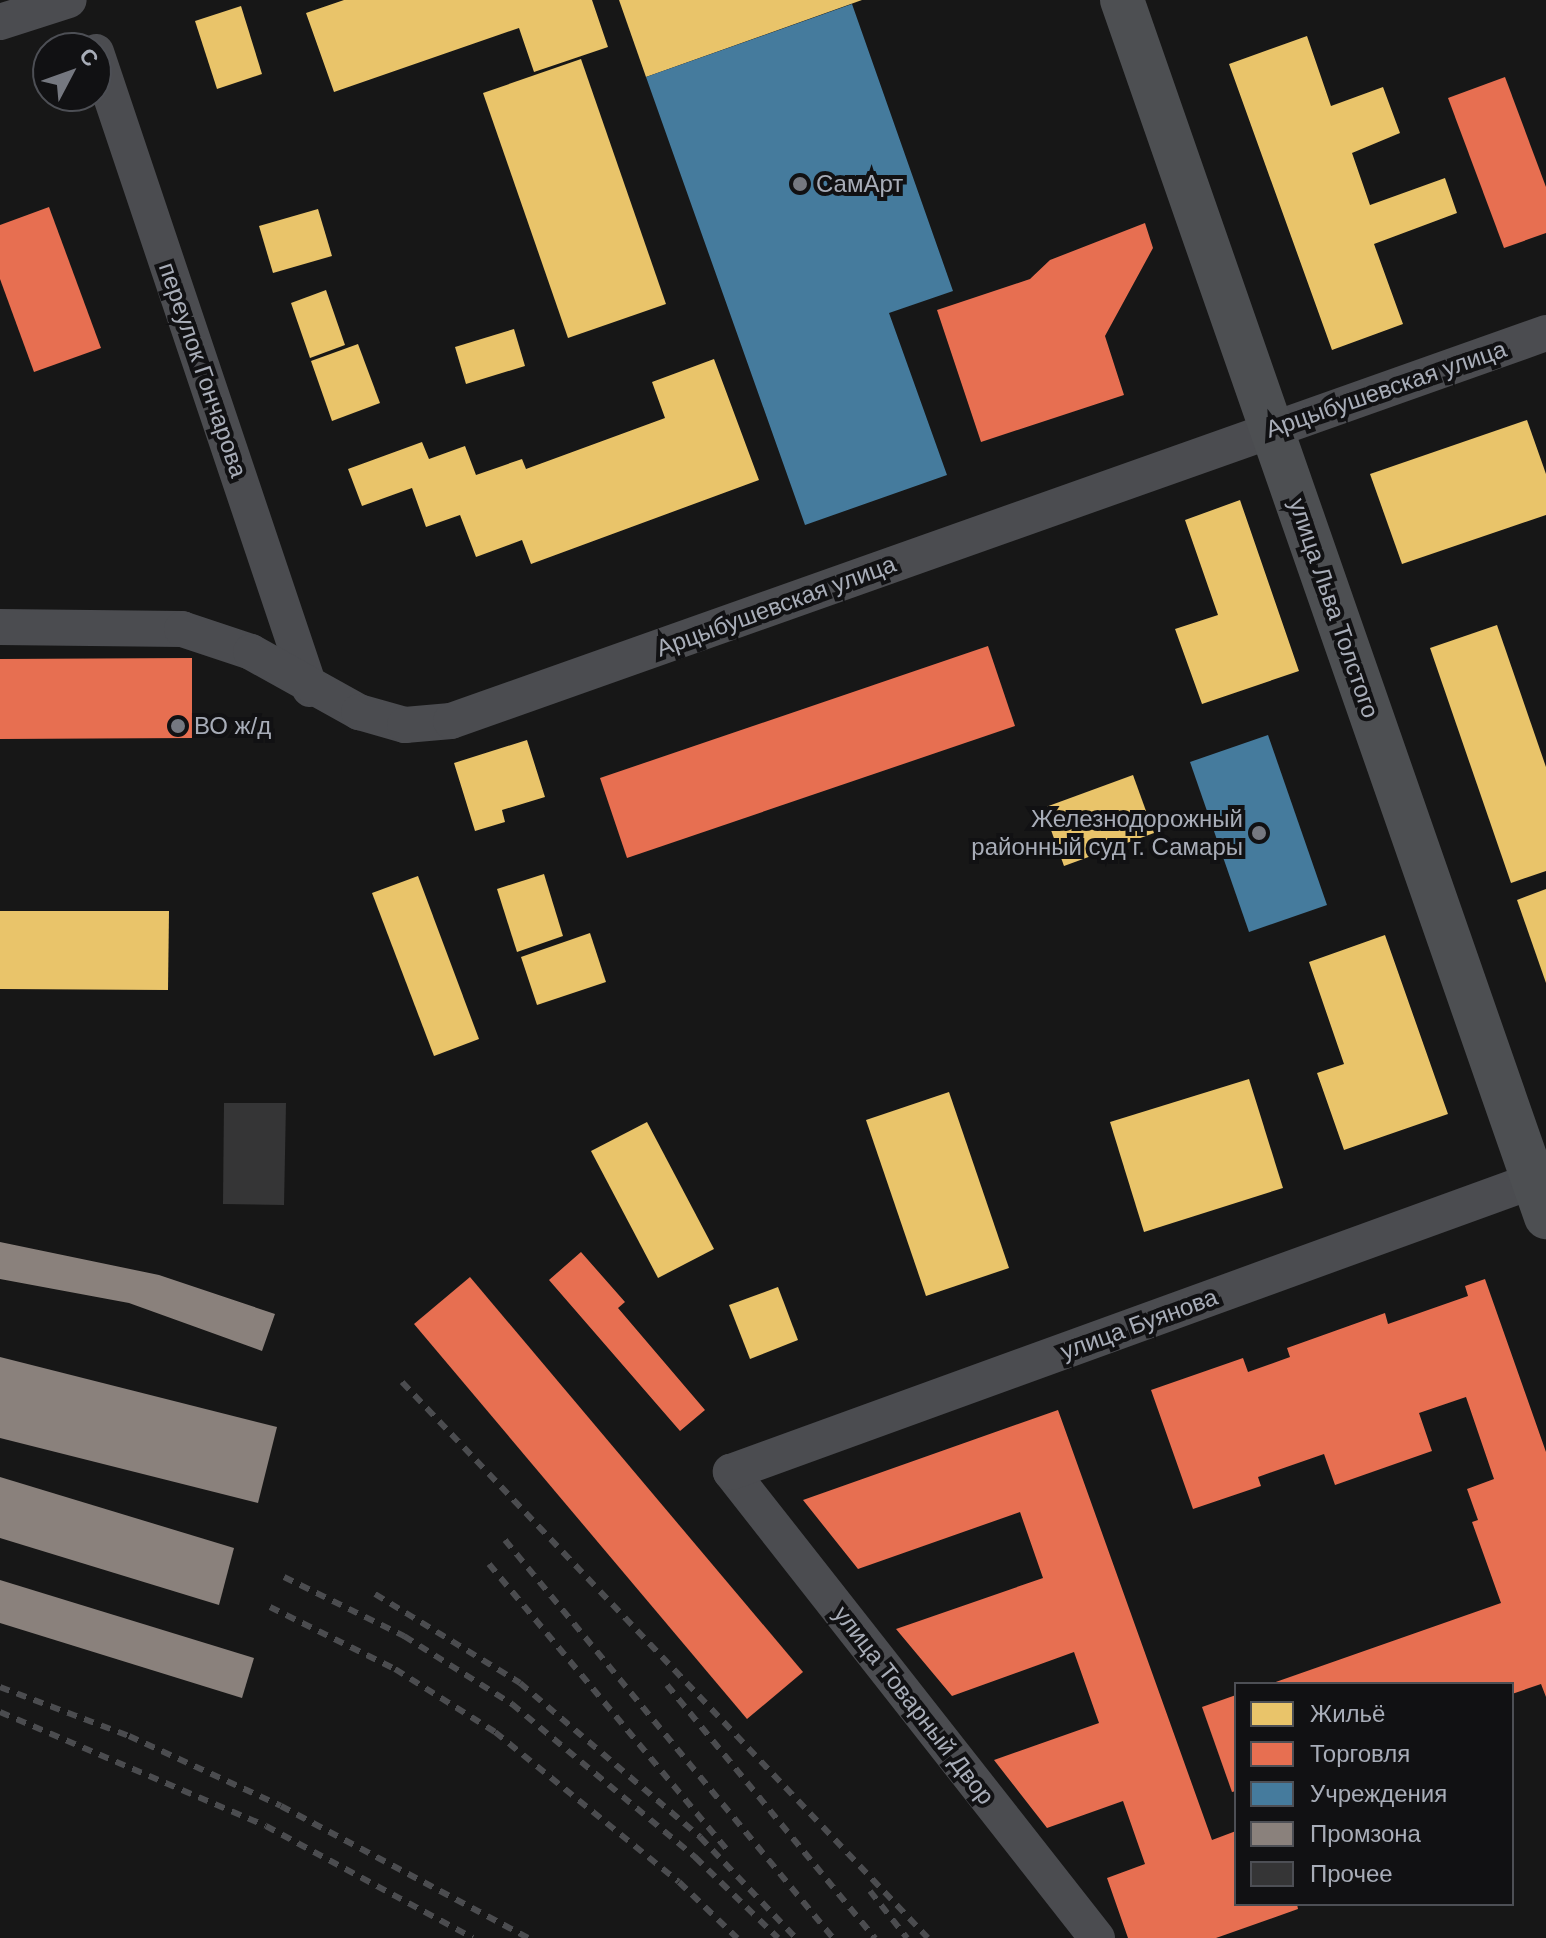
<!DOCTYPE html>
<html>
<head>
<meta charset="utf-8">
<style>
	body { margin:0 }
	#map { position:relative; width:1546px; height:1938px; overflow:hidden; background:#171717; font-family:Arial,sans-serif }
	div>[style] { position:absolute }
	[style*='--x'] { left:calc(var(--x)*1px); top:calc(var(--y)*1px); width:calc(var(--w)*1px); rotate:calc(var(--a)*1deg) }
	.homes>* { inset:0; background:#e9c46a }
	.shops>* { inset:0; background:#e76f51 }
	.public>* { inset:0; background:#457b9d }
	.industry>* { inset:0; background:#8a817c }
	.building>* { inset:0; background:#353536 }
	.minor>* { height:36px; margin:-18px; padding:0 18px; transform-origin:18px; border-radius:18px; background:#4b4c50 }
	.primary>* { height:44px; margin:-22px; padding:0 22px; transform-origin:22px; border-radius:22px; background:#4d4f52 }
	.rail>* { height:6px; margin-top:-3px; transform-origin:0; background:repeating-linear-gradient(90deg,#4b4c4f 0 10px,transparent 0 18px) }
	.dots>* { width:22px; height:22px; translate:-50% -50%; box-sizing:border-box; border:4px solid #111113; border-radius:50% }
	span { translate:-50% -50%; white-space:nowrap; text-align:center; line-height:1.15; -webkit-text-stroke:8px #111113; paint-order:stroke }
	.poi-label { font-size:24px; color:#a8adb8 }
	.left { translate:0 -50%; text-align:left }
	.right { translate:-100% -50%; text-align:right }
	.street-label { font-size:24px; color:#a8adb8 }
	.legend { position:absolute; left:1234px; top:1682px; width:280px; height:224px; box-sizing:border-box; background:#111113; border:2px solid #4d4f55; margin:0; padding:10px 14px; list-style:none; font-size:24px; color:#a8adb8 }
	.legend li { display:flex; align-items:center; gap:16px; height:40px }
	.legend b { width:40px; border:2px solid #4d4f55 }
	.north { position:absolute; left:32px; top:32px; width:80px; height:80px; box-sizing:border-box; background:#111113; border:2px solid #4d4f55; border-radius:50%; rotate:49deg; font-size:22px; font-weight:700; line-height:32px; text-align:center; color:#a8adb8 }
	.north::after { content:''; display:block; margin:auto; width:28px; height:36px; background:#757880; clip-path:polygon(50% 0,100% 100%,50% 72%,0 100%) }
</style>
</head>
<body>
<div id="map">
	<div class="homes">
		<i style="clip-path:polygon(344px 0,592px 0,608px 47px,534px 72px,519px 28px,334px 92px,306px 13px)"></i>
		<i style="clip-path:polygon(619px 0,862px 0,646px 77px)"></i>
		<i style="clip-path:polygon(241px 6px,262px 74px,217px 89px,195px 21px)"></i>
		<i style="clip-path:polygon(1307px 36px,1331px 106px,1383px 87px,1400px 133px,1352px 153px,1370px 205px,1445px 178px,1457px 213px,1374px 244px,1403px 324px,1332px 350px,1229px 64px)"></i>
		<i style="clip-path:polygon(581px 59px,666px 304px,568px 338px,483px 93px)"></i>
		<i style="clip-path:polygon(318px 209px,332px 256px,273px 273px,259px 226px)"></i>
		<i style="clip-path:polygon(326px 290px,345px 345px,310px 358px,291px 303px)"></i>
		<i style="clip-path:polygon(514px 329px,525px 366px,466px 384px,455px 347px)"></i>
		<i style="clip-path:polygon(358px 344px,380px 403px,332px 421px,311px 361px)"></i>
		<i style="clip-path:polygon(714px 359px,759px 480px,531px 564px,522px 540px,476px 557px,460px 515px,426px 527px,412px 488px,362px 506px,348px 469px,422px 442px,429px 459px,465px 446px,476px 475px,522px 459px,526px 469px,665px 418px,652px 382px)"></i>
		<i style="clip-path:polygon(1527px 420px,1546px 474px,1546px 515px,1402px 564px,1370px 474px)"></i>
		<i style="clip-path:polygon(1240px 500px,1299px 671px,1202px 704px,1175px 629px,1218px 615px,1185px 520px)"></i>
		<i style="clip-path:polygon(1497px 625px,1546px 767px,1546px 871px,1511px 883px,1430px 648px)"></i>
		<i style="clip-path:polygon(527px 740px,545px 797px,502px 810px,505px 822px,475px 831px,454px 763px)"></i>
		<i style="clip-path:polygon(1133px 775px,1154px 833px,1064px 866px,1043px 808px)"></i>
		<i style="clip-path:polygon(544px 874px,563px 936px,517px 952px,497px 889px)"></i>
		<i style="clip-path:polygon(418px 876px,479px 1039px,434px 1056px,372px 893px)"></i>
		<i style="clip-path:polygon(1546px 889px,1546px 983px,1517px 900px)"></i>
		<i style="clip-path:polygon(0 911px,169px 911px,168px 990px,0 989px)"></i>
		<i style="clip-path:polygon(590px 933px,606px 982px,537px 1005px,521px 957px)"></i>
		<i style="clip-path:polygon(1385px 935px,1448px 1114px,1344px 1150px,1317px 1073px,1344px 1064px,1309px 962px)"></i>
		<i style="clip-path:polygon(1249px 1079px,1283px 1188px,1144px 1232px,1110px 1122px)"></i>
		<i style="clip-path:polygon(949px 1092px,1009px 1268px,926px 1296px,866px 1120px)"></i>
		<i style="clip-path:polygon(647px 1122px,714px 1249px,658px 1278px,591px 1151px)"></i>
		<i style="clip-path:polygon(778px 1287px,798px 1340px,750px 1359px,729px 1305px)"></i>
	</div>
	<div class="shops">
		<i style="clip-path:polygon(1505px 77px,1546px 187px,1546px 233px,1504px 248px,1448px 98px)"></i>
		<i style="clip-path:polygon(49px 207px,101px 348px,34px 372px,0 279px,0 225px)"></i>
		<i style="clip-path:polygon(1145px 223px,1153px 248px,1105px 336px,1124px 395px,981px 442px,937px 310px,1030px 279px,1050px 260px)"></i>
		<i style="clip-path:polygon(988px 646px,1015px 726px,627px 858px,600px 778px)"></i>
		<i style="clip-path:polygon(192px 658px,192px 738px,0 739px,0 659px)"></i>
		<i style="clip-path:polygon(581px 1252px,625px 1302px,618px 1308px,705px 1410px,680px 1431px,549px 1280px)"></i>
		<i style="clip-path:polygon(470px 1277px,803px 1672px,747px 1719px,414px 1324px)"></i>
		<i style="clip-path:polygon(1485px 1279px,1546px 1452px,1546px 1697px,1541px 1684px,1512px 1694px,1512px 1684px,1270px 1684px,1501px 1603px,1472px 1522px,1478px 1520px,1467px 1489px,1494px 1479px,1466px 1397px,1419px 1413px,1432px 1451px,1335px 1485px,1324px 1454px,1258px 1477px,1261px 1486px,1193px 1509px,1151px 1390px,1243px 1358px,1248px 1372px,1290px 1357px,1287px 1348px,1385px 1313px,1388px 1324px,1468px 1296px,1465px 1286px)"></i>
		<i style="clip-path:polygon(1058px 1410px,1212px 1840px,1236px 1831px,1236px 1904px,1297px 1904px,1298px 1909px,1216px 1938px,1128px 1938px,1107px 1878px,1145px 1864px,1123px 1801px,1047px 1828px,994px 1760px,1099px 1723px,1074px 1652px,952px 1696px,896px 1629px,1043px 1578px,1020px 1512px,858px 1569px,803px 1500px)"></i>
		<i style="clip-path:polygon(1236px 1695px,1236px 1791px,1232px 1792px,1202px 1707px)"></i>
	</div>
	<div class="public">
		<i style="clip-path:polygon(852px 4px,953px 291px,889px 313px,947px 475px,805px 525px,646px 77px)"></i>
		<i style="clip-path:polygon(1268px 735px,1327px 905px,1249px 932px,1190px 762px)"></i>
	</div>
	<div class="industry">
		<i style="clip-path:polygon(0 1242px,159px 1275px,275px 1314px,262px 1351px,129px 1303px,0 1279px)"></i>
		<i style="clip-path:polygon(0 1357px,277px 1427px,258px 1503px,0 1438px)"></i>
		<i style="clip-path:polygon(0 1477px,234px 1548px,219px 1605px,0 1538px)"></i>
		<i style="clip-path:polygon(0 1580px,254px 1658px,242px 1698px,0 1623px)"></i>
	</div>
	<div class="building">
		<i style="clip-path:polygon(224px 1103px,286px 1103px,284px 1205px,223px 1204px)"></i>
	</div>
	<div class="minor">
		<i style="--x:0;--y:22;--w:72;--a:-17.7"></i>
		<i style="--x:96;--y:52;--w:672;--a:71.43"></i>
		<i style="--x:0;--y:627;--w:182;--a:0.6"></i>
		<i style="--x:182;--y:629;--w:73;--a:18.4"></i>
		<i style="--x:251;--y:652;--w:124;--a:29.1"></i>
		<i style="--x:359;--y:712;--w:48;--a:15.8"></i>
		<i style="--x:405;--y:725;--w:46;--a:-5"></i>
		<i style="--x:451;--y:721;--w:1162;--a:-19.51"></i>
		<i style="--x:1097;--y:1938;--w:593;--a:-128.15"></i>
		<i style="--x:731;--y:1472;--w:867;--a:-19.96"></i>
	</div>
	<div class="primary">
		<i style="--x:1122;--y:0;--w:1289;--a:70.79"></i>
	</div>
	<div class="rail">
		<i style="--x:402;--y:1382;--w:765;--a:46.59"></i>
		<i style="--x:505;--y:1540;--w:516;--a:50.51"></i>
		<i style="--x:489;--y:1564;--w:375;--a:50.2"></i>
		<i style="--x:284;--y:1577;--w:134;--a:26.2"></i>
		<i style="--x:404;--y:1636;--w:128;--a:32.2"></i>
		<i style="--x:512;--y:1704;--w:239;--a:39.9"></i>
		<i style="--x:695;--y:1857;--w:116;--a:44.3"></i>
		<i style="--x:375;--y:1594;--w:170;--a:31.5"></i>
		<i style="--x:520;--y:1683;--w:237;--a:40.5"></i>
		<i style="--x:700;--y:1837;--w:139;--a:46.5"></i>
		<i style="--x:270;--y:1607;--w:140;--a:26.4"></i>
		<i style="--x:395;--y:1669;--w:118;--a:32.2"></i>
		<i style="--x:495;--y:1732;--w:237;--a:39.2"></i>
		<i style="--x:679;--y:1882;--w:81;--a:44"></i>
		<i style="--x:667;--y:1685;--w:328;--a:50.6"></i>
		<i style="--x:0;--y:1687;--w:138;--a:20.8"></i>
		<i style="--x:129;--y:1736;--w:167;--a:24.7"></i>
		<i style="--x:281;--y:1806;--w:280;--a:28.1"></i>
		<i style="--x:0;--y:1712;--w:289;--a:23.2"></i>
		<i style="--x:266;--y:1826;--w:235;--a:28.4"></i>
		<i style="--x:870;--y:1891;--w:60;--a:51.8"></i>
	</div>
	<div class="dots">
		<i style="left:800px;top:184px;background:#757880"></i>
		<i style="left:178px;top:726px;background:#757880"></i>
		<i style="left:1259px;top:833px;background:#757880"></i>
	</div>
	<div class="poi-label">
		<span class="left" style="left:816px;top:184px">СамАрт</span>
		<span class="left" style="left:194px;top:726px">ВО ж/д</span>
		<span class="right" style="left:1243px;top:833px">Железнодорожный<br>районный суд г. Самары</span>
	</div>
	<div class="street-label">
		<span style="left:203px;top:370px;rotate:71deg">переулок Гончарова</span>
		<span style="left:1386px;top:389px;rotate:-19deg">Арцыбушевская улица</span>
		<span style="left:776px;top:606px;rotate:-20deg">Арцыбушевская улица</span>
		<span style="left:1334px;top:608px;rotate:71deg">улица Льва Толстого</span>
		<span style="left:1139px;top:1324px;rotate:-20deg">улица Буянова</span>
		<span style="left:914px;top:1705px;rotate:52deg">улица Товарный Двор</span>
	</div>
	<ul class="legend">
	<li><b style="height:22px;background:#e9c46a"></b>Жильё</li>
	<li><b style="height:22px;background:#e76f51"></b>Торговля</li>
	<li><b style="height:22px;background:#457b9d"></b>Учреждения</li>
	<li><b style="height:22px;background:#8a817c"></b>Промзона</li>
	<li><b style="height:22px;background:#353536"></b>Прочее</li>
	</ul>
	<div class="north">С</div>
</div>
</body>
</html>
